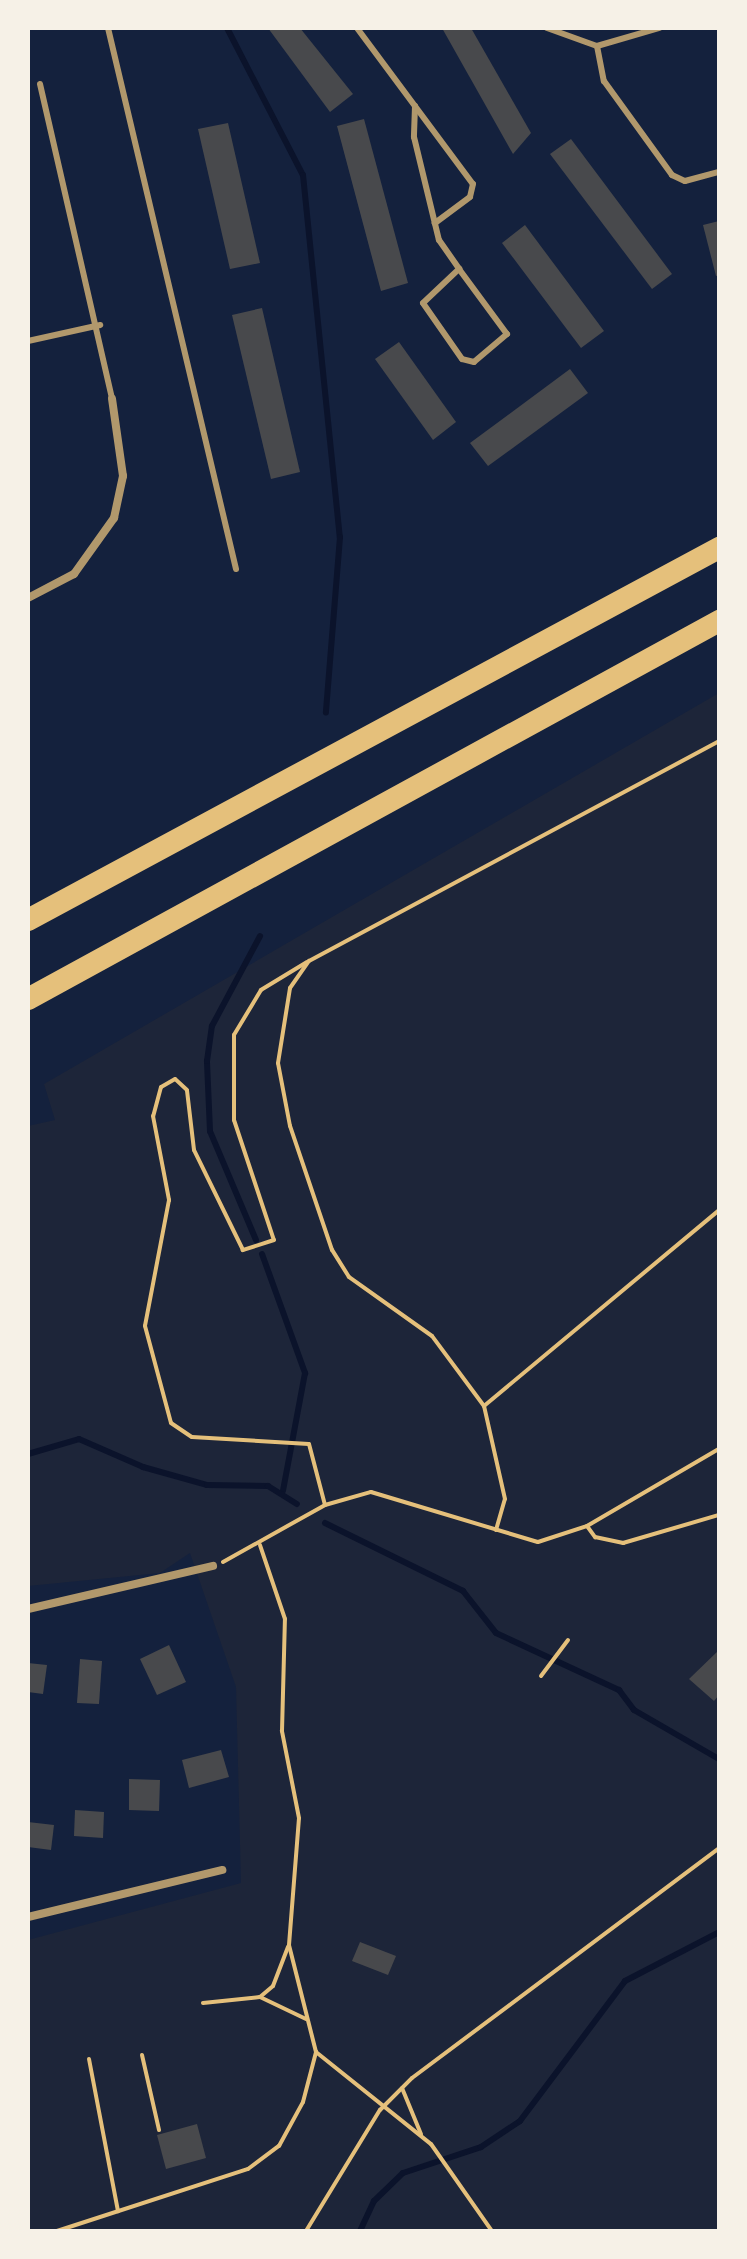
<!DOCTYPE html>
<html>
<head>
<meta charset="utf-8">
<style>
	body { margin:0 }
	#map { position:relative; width:747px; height:2259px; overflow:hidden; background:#14213d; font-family:"Roboto Condensed",sans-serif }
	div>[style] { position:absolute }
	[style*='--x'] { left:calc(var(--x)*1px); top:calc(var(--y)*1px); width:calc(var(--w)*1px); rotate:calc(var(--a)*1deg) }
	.green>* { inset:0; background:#1d2539 }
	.stream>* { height:6px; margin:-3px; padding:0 3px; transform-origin:3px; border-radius:3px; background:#0b132b }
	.building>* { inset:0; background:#48494c }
	.path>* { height:4px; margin:-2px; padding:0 2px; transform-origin:2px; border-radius:2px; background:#e5c07b }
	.service>* { height:6px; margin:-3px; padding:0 3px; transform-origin:3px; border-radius:3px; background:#b1986c }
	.minor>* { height:8px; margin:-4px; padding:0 4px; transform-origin:4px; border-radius:4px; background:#b1986c }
	.motorway>* { height:22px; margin:-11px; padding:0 11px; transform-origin:11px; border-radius:11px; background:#e5c07b }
	span { translate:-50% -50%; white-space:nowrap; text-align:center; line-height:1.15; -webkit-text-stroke:7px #f6f1e7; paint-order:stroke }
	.frame { position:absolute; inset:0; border:30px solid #f6f1e7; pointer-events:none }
</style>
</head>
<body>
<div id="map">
	<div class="green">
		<i style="clip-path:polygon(719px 693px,719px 2231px,28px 2231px,28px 1940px,241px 1883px,236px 1687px,190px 1553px,160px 1573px,28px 1586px,28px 1126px,55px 1120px,44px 1084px)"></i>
	</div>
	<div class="stream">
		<i style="--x:227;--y:28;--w:165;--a:62.7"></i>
		<i style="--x:303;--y:175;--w:364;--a:84.2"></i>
		<i style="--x:340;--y:537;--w:176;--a:94.6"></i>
		<i style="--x:256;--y:1240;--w:118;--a:-112.9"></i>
		<i style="--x:210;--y:1131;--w:70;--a:-92.5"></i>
		<i style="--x:207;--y:1061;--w:35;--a:-82"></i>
		<i style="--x:212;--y:1026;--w:102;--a:-61.9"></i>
		<i style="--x:262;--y:1254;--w:127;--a:70.1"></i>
		<i style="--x:305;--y:1373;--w:120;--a:100.6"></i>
		<i style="--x:28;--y:1454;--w:53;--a:-16.4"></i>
		<i style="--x:79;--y:1439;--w:70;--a:23.6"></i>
		<i style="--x:143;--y:1467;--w:66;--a:15.7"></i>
		<i style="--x:207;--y:1485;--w:61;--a:0.9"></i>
		<i style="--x:268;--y:1486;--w:34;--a:32"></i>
		<i style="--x:325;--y:1523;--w:154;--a:26.2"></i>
		<i style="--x:463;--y:1591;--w:53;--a:51.8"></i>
		<i style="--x:496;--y:1633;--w:136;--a:24.9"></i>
		<i style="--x:619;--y:1690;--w:25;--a:53"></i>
		<i style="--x:634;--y:1710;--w:98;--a:30"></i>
		<i style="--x:360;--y:2231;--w:33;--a:-65"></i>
		<i style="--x:374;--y:2201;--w:40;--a:-44"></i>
		<i style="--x:403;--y:2173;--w:82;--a:-18.4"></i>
		<i style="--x:481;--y:2147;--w:47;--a:-33.7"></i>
		<i style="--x:520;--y:2121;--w:175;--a:-53.1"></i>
		<i style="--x:625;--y:1981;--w:106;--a:-27.5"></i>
	</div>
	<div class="building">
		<i style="clip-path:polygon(268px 28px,300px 28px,353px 94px,330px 112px)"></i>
		<i style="clip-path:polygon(442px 28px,471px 28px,531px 133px,513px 154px)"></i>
		<i style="clip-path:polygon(364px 119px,408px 283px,381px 291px,337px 126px)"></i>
		<i style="clip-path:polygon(228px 123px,260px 263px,230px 269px,198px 129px)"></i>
		<i style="clip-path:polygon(571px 139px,672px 274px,652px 289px,550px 154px)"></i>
		<i style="clip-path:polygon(719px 221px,719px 275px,716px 276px,703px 225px)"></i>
		<i style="clip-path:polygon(525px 225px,604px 331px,581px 348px,502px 243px)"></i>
		<i style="clip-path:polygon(262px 308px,300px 472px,271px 479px,232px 315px)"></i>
		<i style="clip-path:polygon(399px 342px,456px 422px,433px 440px,375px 359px)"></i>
		<i style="clip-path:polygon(570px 369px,588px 393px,488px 466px,470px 443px)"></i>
		<i style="clip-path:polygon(169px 1645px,186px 1682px,157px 1695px,140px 1659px)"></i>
		<i style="clip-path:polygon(719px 1650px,719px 1695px,714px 1701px,689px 1679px)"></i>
		<i style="clip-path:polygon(80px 1659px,102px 1661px,99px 1704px,77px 1703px)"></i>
		<i style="clip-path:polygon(28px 1663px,47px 1665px,43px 1694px,28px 1692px)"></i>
		<i style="clip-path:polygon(221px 1750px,229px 1777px,189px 1788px,182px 1760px)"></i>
		<i style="clip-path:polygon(129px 1779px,160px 1780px,159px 1811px,129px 1810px)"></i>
		<i style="clip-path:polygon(75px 1810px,104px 1812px,103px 1838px,74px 1836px)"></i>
		<i style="clip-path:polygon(28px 1822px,54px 1825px,51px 1850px,28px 1847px)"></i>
		<i style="clip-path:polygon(360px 1942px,396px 1956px,388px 1975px,352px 1961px)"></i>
		<i style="clip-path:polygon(197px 2124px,206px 2158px,166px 2169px,157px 2135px)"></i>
	</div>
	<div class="path">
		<i style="--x:307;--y:962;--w:54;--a:148.7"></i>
		<i style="--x:261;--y:990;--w:52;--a:121"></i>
		<i style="--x:234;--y:1035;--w:85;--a:90"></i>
		<i style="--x:234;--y:1120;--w:126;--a:71.6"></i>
		<i style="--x:274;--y:1240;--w:33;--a:162"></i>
		<i style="--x:243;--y:1250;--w:111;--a:-116.1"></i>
		<i style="--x:194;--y:1150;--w:60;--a:-96.7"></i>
		<i style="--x:187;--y:1090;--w:16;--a:-137"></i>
		<i style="--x:175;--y:1079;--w:16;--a:150"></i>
		<i style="--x:161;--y:1087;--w:30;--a:105"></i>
		<i style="--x:153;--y:1116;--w:86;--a:79.2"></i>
		<i style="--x:169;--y:1200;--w:128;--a:100.8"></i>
		<i style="--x:145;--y:1326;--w:100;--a:75"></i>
		<i style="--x:171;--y:1423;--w:25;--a:34"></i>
		<i style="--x:192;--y:1437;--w:117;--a:3.4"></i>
		<i style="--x:309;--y:1444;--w:63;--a:75.3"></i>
		<i style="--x:484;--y:1406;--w:306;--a:-39.8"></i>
		<i style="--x:587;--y:1526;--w:14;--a:54"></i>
		<i style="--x:595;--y:1537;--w:29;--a:12"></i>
		<i style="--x:623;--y:1543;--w:100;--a:-16.3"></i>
		<i style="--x:496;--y:1530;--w:32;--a:-74"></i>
		<i style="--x:505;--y:1499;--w:95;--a:-102.7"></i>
		<i style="--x:484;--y:1406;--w:87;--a:-126.6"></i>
		<i style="--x:432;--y:1336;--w:102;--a:-144.6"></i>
		<i style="--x:349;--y:1277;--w:32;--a:-122"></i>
		<i style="--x:332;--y:1250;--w:131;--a:-108.7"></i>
		<i style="--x:290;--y:1126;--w:64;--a:-100.8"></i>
		<i style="--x:278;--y:1063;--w:76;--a:-80.9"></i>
		<i style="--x:290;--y:988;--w:33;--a:-55"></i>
		<i style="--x:309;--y:961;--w:465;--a:-28.2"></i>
		<i style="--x:223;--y:1562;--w:117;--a:-29.2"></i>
		<i style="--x:325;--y:1505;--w:48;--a:-15.8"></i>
		<i style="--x:371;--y:1492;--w:174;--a:16.7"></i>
		<i style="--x:538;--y:1542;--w:52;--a:-18.1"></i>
		<i style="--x:587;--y:1526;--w:153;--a:-30.3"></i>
		<i style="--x:541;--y:1676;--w:45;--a:-53.1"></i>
		<i style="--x:260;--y:1997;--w:17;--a:-40"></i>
		<i style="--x:273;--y:1986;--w:42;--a:-69"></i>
		<i style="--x:203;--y:2003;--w:57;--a:-6"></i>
		<i style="--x:260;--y:1997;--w:51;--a:25.6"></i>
		<i style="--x:316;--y:2052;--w:147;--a:38.7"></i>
		<i style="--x:431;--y:2144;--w:106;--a:55"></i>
		<i style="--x:142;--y:2055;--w:77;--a:77.2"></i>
		<i style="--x:89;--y:2059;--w:155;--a:79.2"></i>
		<i style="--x:402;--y:2088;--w:50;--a:67.6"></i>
		<i style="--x:57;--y:2231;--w:201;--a:-18"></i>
		<i style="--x:248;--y:2169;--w:39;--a:-37"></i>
		<i style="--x:279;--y:2146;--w:50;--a:-61.4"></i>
		<i style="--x:303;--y:2102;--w:52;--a:-75.4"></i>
		<i style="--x:316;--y:2052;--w:110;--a:-104.2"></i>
		<i style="--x:289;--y:1945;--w:127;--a:-85.5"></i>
		<i style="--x:299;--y:1818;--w:89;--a:-101.1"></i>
		<i style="--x:282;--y:1731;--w:112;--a:-88.5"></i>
		<i style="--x:285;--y:1619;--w:78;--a:-108.7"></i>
		<i style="--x:306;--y:2231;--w:142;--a:-58.6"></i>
		<i style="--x:380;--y:2110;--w:45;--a:-45"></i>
		<i style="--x:412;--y:2078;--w:384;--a:-36.8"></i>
	</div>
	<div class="service">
		<i style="--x:108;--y:28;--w:556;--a:76.69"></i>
		<i style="--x:357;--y:28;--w:194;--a:53.4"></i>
		<i style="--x:473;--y:184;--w:13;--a:103"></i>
		<i style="--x:470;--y:197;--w:44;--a:143.4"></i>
		<i style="--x:547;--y:28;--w:53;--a:19.8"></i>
		<i style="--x:597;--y:46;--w:65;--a:-16.2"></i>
		<i style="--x:597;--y:46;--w:36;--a:79"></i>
		<i style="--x:604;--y:81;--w:116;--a:54.1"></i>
		<i style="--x:672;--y:175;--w:14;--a:25"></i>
		<i style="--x:685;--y:181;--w:35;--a:-15"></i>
		<i style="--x:40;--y:84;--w:323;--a:77.1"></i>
		<i style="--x:415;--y:106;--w:31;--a:92"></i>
		<i style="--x:414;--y:137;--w:106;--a:76.4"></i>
		<i style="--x:439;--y:240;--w:35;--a:55"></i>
		<i style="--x:459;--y:269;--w:81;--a:53.6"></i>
		<i style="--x:507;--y:334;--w:43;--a:139.7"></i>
		<i style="--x:474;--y:362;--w:12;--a:-166"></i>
		<i style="--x:462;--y:359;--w:68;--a:-124.9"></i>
		<i style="--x:423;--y:303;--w:50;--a:-43.4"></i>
		<i style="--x:28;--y:341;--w:74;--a:-12.5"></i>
	</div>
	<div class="minor">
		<i style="--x:28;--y:598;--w:52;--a:-27.6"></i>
		<i style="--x:74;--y:574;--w:69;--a:-54.5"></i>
		<i style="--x:114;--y:518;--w:43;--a:-77.9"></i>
		<i style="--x:123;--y:476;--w:78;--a:-98.1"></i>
		<i style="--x:28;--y:1609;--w:190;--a:-13.1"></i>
		<i style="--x:28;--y:1917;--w:200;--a:-13.6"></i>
	</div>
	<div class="motorway">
		<i style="--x:28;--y:920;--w:785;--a:-28.3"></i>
		<i style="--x:28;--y:999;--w:788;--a:-28.68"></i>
	</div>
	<div class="frame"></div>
</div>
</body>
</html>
